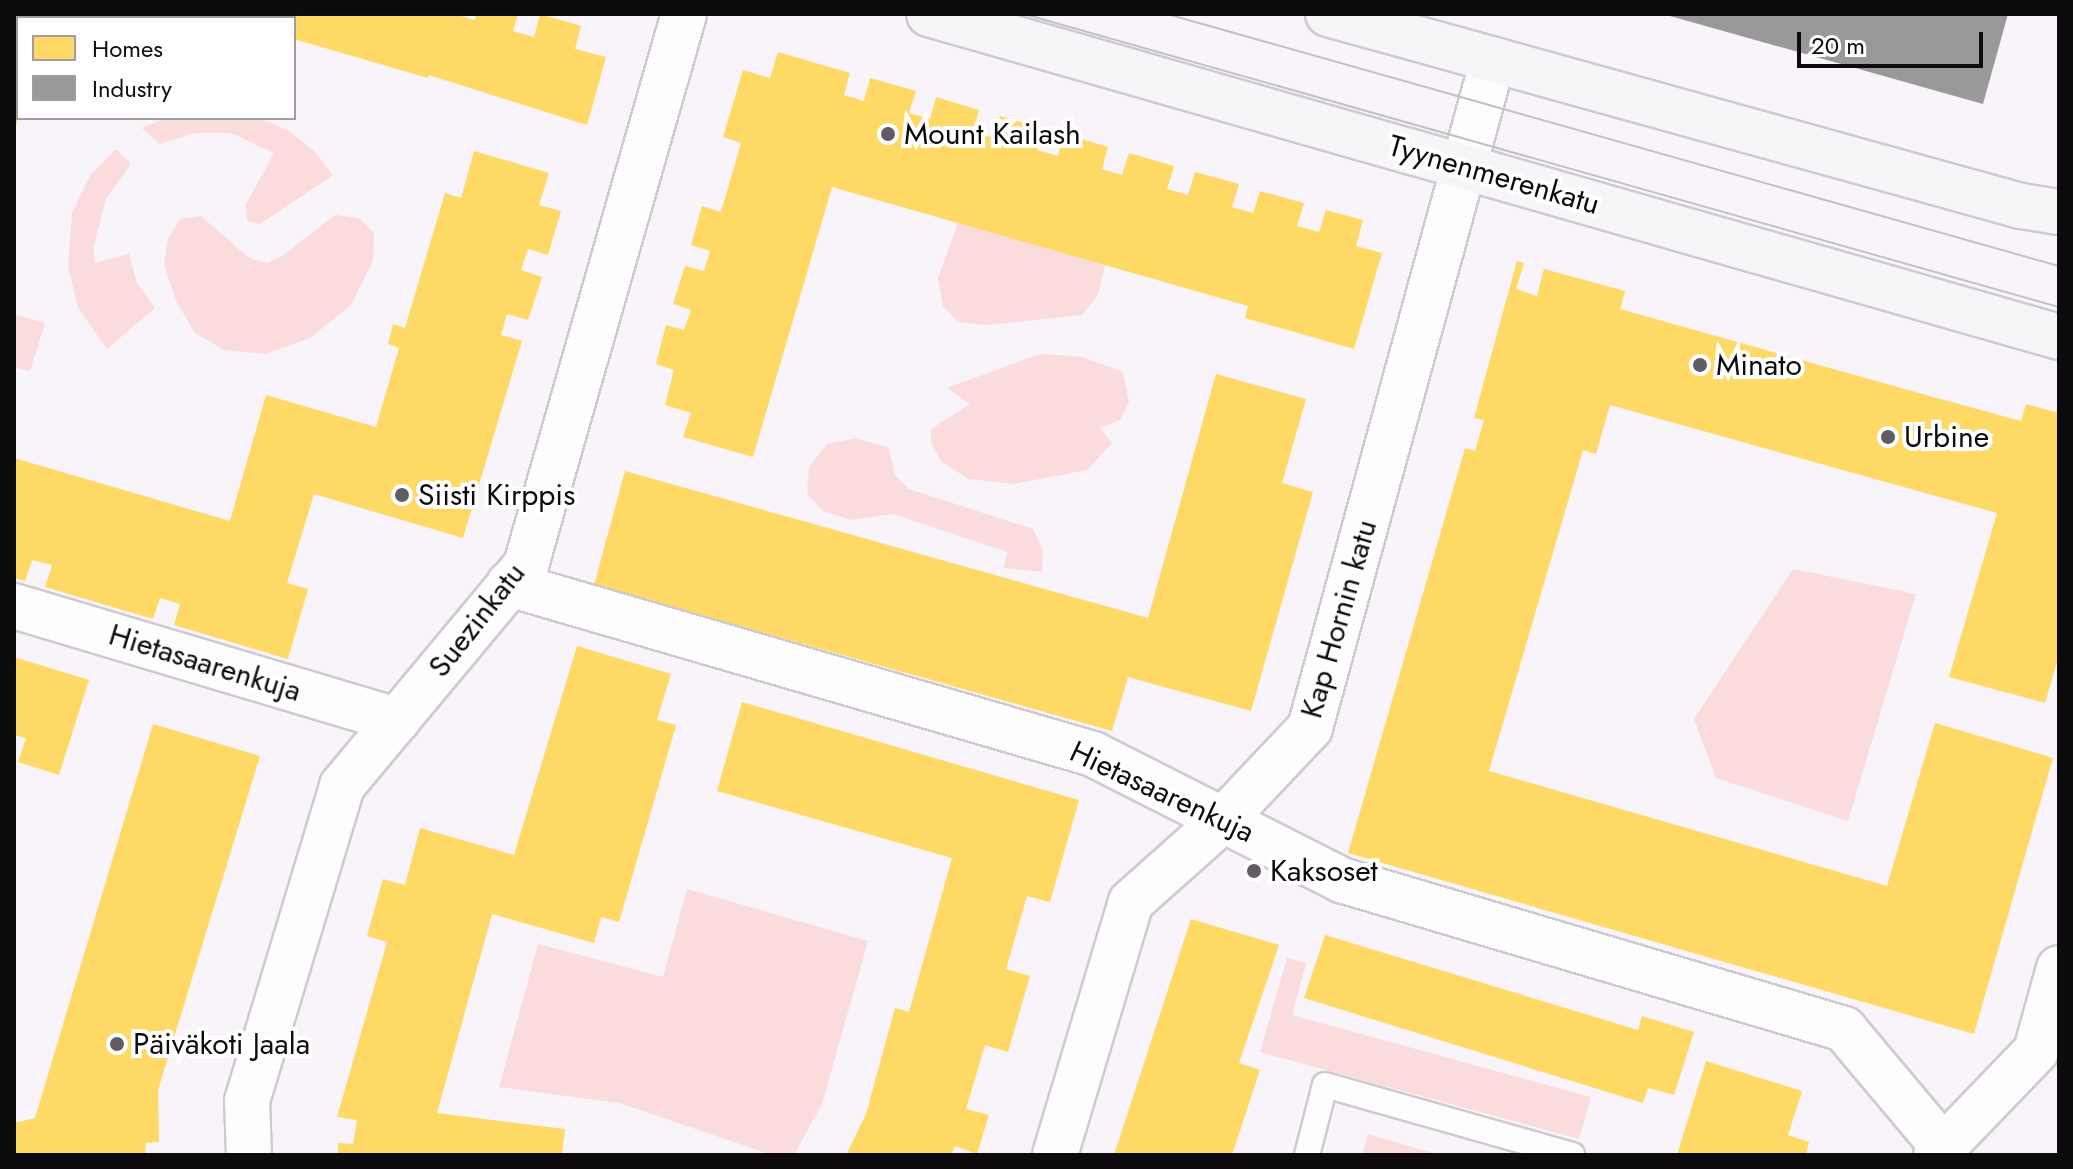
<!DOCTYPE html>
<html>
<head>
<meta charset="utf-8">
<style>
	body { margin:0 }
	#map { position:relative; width:2073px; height:1169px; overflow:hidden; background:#f9f3fa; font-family:Jost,sans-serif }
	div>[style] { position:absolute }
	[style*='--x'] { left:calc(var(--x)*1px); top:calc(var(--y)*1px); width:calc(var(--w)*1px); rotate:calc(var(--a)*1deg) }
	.green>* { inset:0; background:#fbdcdd }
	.homes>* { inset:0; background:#ffd966 }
	.industry>* { inset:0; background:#999 }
	.roads { filter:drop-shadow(2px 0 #cfcad0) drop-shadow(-2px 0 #cfcad0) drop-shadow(0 2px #cfcad0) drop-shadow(0 -2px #cfcad0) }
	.lane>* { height:24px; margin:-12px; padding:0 12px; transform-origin:12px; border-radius:12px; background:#fefdfe }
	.street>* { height:44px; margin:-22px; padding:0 22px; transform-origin:22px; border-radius:22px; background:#fefdfe }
	.secondary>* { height:44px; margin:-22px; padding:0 22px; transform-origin:22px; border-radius:22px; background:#f6f5f8 }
	.tram>* { height:2px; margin:-1px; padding:0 1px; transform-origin:1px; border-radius:1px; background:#c3c1c3 }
	.dots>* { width:22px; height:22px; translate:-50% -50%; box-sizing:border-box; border:4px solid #fff; border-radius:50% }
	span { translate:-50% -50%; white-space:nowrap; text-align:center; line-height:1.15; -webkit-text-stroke:8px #fff; paint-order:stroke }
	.poi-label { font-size:30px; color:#0e0b0f }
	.left { translate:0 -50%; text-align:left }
	.street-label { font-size:30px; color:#0e0b0f }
	.frame { position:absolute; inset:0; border:16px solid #0e0b0f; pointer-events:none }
	.legend { position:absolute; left:16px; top:16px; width:280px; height:104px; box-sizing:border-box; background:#fff; border:2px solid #9f9d9f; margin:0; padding:10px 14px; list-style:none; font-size:24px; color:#0e0b0f }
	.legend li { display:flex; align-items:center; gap:16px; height:40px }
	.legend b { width:40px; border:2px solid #9f9d9f }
	.scale { position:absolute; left:1797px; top:32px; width:186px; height:36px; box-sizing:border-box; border:4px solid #0e0b0f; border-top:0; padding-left:10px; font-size:24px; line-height:28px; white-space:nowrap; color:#0e0b0f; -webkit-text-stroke:6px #fff; paint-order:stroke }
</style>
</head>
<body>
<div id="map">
	<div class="green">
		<i style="clip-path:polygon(165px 118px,260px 118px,289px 131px,315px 152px,333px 175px,260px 224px,247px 221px,246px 204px,274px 153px,231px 133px,194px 133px,160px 144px,142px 128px)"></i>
		<i style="clip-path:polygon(116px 149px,131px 164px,106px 199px,94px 245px,94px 263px,129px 254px,137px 283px,155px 308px,107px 349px,78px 308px,68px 267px,72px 213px,91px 174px)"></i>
		<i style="clip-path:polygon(335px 215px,359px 218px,374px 233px,373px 261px,351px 305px,310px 338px,266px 354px,224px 350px,195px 333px,176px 301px,164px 265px,168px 239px,180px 219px,201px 216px,249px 258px,267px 263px,285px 254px)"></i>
		<i style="clip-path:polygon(958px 223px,1105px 265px,1098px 295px,1082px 315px,986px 325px,958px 322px,943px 306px,938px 278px)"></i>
		<i style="clip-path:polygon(14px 314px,45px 323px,30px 371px,14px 367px)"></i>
		<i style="clip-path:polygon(1040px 354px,1083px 357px,1123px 372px,1129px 403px,1120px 420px,1100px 428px,1112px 443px,1087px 470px,1014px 484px,968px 479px,941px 461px,931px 442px,931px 429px,970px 404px,947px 388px)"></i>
		<i style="clip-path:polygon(856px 438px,889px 448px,895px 475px,909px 489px,1033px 529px,1043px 550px,1042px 572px,1004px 568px,1007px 552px,893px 514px,851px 520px,823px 511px,807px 494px,809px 467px,827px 444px)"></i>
		<i style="clip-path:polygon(1793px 569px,1916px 594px,1848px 821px,1716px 778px,1694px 719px)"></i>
		<i style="clip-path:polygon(687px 889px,868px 941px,822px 1104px,794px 1155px,772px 1155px,619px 1103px,499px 1087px,538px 944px,663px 977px)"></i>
		<i style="clip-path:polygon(1287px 958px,1306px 963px,1292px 1015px,1591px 1097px,1579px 1139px,1260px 1052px)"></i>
		<i style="clip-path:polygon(1368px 1134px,1439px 1155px,1362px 1155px)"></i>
	</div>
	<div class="homes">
		<i style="clip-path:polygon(14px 14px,44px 14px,43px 18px,18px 18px,18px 119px,15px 130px)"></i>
		<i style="clip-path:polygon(223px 14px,454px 14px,475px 20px,476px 14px,518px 14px,513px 31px,534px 37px,540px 14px,581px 26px,575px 49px,606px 57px,587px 125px,429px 75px,428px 78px,294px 39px,294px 18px,234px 18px)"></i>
		<i style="clip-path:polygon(778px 52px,850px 73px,844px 95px,864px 101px,870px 78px,916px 91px,909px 113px,930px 119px,936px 97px,979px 110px,973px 132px,994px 138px,1000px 116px,1043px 128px,1037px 150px,1058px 156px,1064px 134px,1108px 147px,1102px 169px,1122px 175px,1129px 153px,1174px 166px,1167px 189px,1188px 195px,1195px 172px,1239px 184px,1232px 207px,1253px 213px,1260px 191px,1304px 203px,1297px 226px,1319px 232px,1326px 210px,1363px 220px,1356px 246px,1382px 253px,1354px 349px,1245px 318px,1248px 306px,832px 187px,753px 457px,683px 437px,691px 413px,665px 405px,674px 370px,656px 364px,666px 325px,684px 330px,691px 310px,673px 304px,685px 266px,704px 271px,710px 251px,691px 245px,702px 206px,721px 212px,741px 143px,723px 137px,743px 70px,770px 78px)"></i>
		<i style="clip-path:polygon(474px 151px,549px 173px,539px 205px,561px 211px,548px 255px,528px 249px,521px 270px,542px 277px,528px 320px,507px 314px,501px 335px,522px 341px,463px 538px,314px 494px,287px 583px,308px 589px,288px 659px,174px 625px,180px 604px,160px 598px,153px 619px,45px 587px,52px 565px,32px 560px,25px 581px,14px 578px,14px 458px,230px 521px,266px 395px,376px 427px,399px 348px,388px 344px,393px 324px,405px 328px,445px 193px,461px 198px)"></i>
		<i style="clip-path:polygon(1517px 261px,1524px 263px,1516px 289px,1537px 296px,1544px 269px,1625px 291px,1620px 309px,1944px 400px,2021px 421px,2026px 404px,2059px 413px,2059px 655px,2045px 703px,1949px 677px,1997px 513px,1610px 405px,1596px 454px,1583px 450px,1489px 771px,1887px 886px,1935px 723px,2053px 758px,1974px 1034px,1348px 853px,1463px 455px,1465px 448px,1475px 451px,1484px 420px,1474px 418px)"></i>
		<i style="clip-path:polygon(1216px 374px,1306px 399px,1282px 483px,1313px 492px,1251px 711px,1128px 677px,1112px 731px,594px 585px,625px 471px,1148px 618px)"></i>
		<i style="clip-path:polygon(577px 646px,671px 674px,657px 720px,676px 725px,619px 922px,601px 917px,594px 943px,492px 914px,437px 1113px,565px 1129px,562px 1155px,338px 1155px,338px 1143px,353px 1144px,357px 1120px,337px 1117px,387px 942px,367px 936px,383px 879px,405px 885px,420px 828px,514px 855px)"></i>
		<i style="clip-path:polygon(14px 657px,89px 680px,59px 775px,18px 762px,26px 738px,14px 735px)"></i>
		<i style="clip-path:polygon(742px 702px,1079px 800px,1050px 902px,1027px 896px,1006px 969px,1030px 976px,1008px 1052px,985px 1045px,966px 1109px,989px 1115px,977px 1154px,955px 1146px,951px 1155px,846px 1155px,866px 1114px,895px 1008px,909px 1012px,952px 858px,717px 791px)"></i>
		<i style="clip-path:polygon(153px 724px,260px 756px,158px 1090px,159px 1142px,146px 1143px,145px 1155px,14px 1155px,14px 1123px,35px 1118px)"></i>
		<i style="clip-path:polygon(1191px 919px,1279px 945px,1239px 1063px,1260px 1070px,1232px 1155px,1114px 1155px)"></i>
		<i style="clip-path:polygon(1325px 935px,1638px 1030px,1642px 1016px,1694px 1032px,1674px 1095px,1648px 1088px,1643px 1103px,1304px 998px)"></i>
		<i style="clip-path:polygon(1706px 1061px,1802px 1091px,1788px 1135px,1809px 1142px,1806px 1155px,1677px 1155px)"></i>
	</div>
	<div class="industry">
		<i style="clip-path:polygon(1663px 14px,2008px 14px,1983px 104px)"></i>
	</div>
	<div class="roads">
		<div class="lane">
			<i style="--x:1307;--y:1155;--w:72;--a:-75.6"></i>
			<i style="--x:1325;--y:1085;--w:257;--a:15.8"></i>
		</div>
		<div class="street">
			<i style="--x:509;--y:584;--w:608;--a:16.23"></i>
			<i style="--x:1093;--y:754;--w:278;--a:26.9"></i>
			<i style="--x:1341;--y:880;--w:525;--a:16.5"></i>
			<i style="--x:1844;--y:1029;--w:154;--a:50"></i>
			<i style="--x:14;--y:606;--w:400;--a:16.6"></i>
			<i style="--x:249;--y:1155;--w:54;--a:-92.1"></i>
			<i style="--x:247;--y:1101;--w:329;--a:-73.2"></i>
			<i style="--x:342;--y:786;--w:288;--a:-50.2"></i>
			<i style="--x:526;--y:565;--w:573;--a:-74"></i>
			<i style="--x:1055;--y:1155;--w:264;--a:-73.3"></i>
			<i style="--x:1131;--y:902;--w:125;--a:-41.7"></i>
			<i style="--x:1224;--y:819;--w:125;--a:-46.6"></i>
			<i style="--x:1310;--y:728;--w:693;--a:-74.68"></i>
			<i style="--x:1936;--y:1155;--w:144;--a:-46.1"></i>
			<i style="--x:2036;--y:1051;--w:86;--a:-74.5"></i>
		</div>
		<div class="secondary">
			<i style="--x:929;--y:14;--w:1175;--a:15.95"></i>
			<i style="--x:1328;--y:14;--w:719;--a:15.49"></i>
			<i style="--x:2021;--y:206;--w:38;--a:9"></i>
		</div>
	</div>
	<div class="tram">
		<i style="--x:1024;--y:14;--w:1076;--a:15.81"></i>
		<i style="--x:1167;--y:14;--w:927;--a:15.78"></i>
	</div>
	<div class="dots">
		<i style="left:888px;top:134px;background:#605c61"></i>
		<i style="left:1700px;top:365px;background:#605c61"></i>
		<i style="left:1888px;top:437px;background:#605c61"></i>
		<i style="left:402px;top:495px;background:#605c61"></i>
		<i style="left:1254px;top:871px;background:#605c61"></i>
		<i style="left:117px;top:1044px;background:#605c61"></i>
	</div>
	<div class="poi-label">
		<span class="left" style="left:904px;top:134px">Mount Kailash</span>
		<span class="left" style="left:1716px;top:365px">Minato</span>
		<span class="left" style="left:1904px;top:437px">Urbine</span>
		<span class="left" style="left:418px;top:495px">Siisti Kirppis</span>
		<span class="left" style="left:1270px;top:871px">Kaksoset</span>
		<span class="left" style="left:133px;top:1044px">Päiväkoti Jaala</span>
	</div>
	<div class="street-label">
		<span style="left:1494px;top:175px;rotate:16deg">Tyynenmerenkatu</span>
		<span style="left:1339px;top:619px;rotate:-74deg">Kap Hornin katu</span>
		<span style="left:477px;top:620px;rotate:-52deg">Suezinkatu</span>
		<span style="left:205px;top:663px;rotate:17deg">Hietasaarenkuja</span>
		<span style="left:1162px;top:792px;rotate:25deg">Hietasaarenkuja</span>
	</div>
	<div class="frame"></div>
	<ul class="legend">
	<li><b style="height:22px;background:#ffd966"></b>Homes</li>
	<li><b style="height:22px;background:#999"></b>Industry</li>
	</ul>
	<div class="scale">20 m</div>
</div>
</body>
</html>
